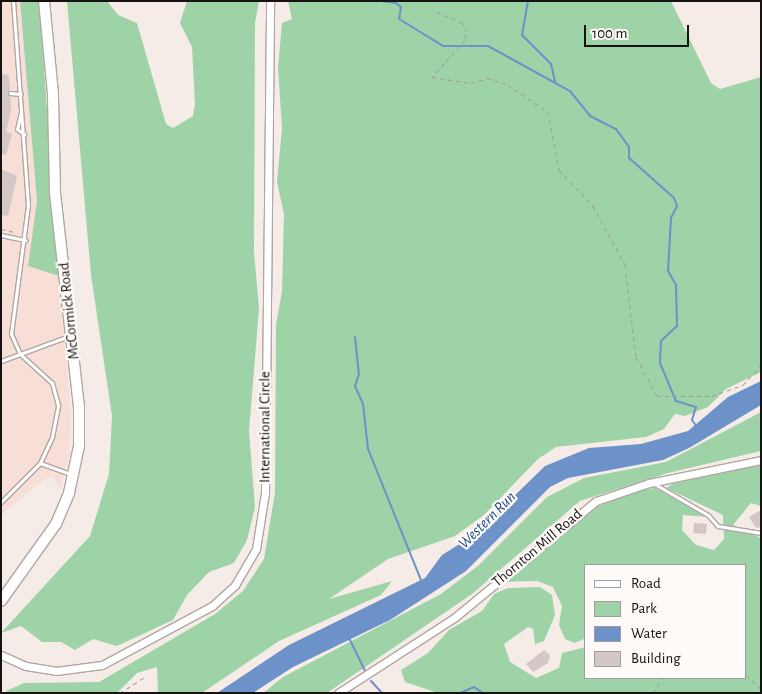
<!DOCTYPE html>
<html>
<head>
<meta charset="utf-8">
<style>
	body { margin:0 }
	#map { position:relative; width:762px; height:694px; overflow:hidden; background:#f6ece7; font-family:"Alegreya Sans",sans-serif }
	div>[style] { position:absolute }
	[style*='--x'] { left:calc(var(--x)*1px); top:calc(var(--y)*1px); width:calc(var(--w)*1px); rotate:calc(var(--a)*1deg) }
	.commercial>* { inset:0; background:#f7ded6 }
	.green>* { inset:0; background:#9ed3a7 }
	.water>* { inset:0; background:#6d91c9 }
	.stream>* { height:2px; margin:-1px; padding:0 1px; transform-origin:1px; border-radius:1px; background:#6d91c9 }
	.building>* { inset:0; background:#d3c8c6 }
	.path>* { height:1px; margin-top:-0.5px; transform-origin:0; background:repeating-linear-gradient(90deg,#a39b97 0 4px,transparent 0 8px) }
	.roads { filter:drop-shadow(1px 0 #b0a7a3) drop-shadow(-1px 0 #b0a7a3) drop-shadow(0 1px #b0a7a3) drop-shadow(0 -1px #b0a7a3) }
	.service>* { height:3px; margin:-1.5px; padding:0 1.5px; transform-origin:1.5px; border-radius:1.5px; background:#fff }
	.minor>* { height:7px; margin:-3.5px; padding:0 3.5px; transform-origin:3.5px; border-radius:3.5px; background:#fff }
	.secondary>* { height:10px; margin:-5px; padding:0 5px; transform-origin:5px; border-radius:5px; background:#fff }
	span { translate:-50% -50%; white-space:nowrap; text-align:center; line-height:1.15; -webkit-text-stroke:4.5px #fefaf8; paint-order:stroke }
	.street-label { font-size:15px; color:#161211 }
	.water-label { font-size:16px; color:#1c478c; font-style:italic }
	.frame { position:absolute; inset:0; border:2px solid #161211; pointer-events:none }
	.legend { position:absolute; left:584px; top:564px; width:162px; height:115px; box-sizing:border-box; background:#fefaf8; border:1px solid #a19d9c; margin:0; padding:6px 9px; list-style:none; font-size:15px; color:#161211 }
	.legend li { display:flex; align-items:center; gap:10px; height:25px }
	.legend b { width:25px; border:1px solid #a19d9c }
	.scale { position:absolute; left:584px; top:25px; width:105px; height:22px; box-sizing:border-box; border:2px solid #161211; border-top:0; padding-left:6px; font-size:15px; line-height:18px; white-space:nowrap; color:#161211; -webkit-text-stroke:4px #fefaf8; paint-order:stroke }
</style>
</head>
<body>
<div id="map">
	<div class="commercial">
		<i style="clip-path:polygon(1px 1px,20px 1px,37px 201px,28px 266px,59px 276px,71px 412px,70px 454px,60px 490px,53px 477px,43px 480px,1px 515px)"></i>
	</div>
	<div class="green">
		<i style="clip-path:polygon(20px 1px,38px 1px,41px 26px,59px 276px,28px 266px,37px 201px)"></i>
		<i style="clip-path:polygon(67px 1px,107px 1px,118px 15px,137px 23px,166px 124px,173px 128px,193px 116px,195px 104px,192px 47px,180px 23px,187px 1px,259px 1px,255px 23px,254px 252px,259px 308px,249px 431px,255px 507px,247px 540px,234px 563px,209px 572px,187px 595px,173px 620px,117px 646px,93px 639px,75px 650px,61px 642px,42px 642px,21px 626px,1px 633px,90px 536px,109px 474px,112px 416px,91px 275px)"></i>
		<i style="clip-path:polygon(288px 1px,671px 1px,711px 83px,720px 89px,761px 77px,761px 372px,726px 389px,708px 407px,685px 416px,675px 414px,664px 429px,646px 437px,556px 447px,538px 459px,484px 515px,455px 536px,388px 559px,329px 599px,392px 581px,381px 595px,279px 641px,202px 693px,158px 693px,157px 667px,137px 673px,117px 693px,10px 693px,6px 691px,24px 683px,99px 682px,215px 614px,243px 591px,264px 559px,275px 492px,276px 325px,282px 291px,284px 214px,277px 182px,282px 128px,278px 67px,282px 23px,292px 19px)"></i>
		<i style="clip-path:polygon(761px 412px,761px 451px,668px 473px,580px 501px,472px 594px,327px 693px,263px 693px,283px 677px,441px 594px,479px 565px,547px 497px,584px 478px,666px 462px)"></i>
		<i style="clip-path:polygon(761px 465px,761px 506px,751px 503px,733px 525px,761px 538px,761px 693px,438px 693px,405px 682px,401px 670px,428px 653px,449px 630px,482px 611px,494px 594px,508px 588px,540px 587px,552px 595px,555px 615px,544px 641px,535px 644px,533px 629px,528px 627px,504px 644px,510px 662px,536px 678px,559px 668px,562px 653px,586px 647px,586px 678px,746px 678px,746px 565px,586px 565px,586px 638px,575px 643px,565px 639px,559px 625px,562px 606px,553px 587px,537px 581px,499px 582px,589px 510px,638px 490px,655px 488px,707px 517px,683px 515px,682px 530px,696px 545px,714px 550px,724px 539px,723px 515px,666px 488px,674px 483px)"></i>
	</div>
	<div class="water">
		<i style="clip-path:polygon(761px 381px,761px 405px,689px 448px,663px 460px,568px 478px,550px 487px,466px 571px,390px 620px,293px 667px,253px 693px,217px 693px,289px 645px,425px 578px,442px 555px,474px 535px,545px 466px,589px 448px,641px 444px,688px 431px,728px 397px)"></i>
	</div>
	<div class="stream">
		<i style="--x:381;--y:1;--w:15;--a:8"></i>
		<i style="--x:396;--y:3;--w:6;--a:39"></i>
		<i style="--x:401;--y:7;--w:12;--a:99"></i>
		<i style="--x:399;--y:19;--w:52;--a:31.5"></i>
		<i style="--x:443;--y:46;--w:45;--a:0"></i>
		<i style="--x:488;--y:46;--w:94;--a:28.8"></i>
		<i style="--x:570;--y:91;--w:32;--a:51"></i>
		<i style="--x:590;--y:116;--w:29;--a:27"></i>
		<i style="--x:616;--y:129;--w:22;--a:54"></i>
		<i style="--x:629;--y:147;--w:11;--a:90"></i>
		<i style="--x:629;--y:158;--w:60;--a:41.6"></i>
		<i style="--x:674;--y:198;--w:9;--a:69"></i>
		<i style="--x:677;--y:206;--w:13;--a:117"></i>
		<i style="--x:671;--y:218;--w:53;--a:93.2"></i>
		<i style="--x:668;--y:271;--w:16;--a:60"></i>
		<i style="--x:676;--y:285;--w:41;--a:88.6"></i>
		<i style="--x:677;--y:326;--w:22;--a:137"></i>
		<i style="--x:661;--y:341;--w:22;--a:93"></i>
		<i style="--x:660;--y:363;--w:41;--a:67.2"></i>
		<i style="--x:676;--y:401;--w:21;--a:17"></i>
		<i style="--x:696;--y:407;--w:14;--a:107"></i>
		<i style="--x:692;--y:420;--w:9;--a:54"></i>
		<i style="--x:528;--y:1;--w:35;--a:100"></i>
		<i style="--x:522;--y:35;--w:41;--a:45"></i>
		<i style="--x:551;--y:64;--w:18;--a:77"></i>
		<i style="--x:355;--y:337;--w:37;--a:84"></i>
		<i style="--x:359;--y:374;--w:13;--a:108"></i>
		<i style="--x:355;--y:386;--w:20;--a:66"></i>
		<i style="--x:363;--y:404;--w:45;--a:83.7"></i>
		<i style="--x:368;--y:449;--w:141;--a:68"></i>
		<i style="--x:349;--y:638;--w:37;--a:64"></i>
		<i style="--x:371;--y:681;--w:16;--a:47"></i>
		<i style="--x:460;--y:693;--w:15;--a:-23"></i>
		<i style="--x:474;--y:687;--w:11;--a:34"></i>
	</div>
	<div class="building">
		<i style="clip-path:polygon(1px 74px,9px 75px,11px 111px,6px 132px,12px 134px,6px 155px,1px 154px)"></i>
		<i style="clip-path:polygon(1px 169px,17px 176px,8px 216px,1px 215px)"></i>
		<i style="clip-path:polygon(761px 510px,761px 527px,756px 528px,749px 517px)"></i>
		<i style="clip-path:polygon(694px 523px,707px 524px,706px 534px,693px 533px)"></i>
		<i style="clip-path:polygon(544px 650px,550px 655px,548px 663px,533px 672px,526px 664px)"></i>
	</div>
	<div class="path">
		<i style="--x:437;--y:12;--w:26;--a:23"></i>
		<i style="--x:461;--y:22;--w:7;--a:45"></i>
		<i style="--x:466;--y:27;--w:13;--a:94"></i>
		<i style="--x:465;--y:40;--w:50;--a:131.7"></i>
		<i style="--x:432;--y:77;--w:39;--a:9"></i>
		<i style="--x:471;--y:83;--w:17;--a:-17"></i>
		<i style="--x:487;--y:78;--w:22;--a:18"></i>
		<i style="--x:508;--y:85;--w:48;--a:34"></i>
		<i style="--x:548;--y:112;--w:59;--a:79.3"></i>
		<i style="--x:559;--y:170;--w:50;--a:46.6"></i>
		<i style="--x:593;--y:206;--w:67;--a:61.5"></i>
		<i style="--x:625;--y:265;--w:93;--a:83.2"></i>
		<i style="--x:636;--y:357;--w:44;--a:61.7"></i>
		<i style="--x:657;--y:396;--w:55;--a:0"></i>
		<i style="--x:712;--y:396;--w:33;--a:-20"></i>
		<i style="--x:743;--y:385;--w:27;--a:-48"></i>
		<i style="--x:1;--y:229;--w:14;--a:12"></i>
		<i style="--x:746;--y:675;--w:21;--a:43"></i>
		<i style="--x:120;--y:693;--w:31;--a:-33"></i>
		<i style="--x:653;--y:693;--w:17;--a:-59"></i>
	</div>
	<div class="roads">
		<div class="service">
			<i style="--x:10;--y:93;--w:11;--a:5"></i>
			<i style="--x:21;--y:112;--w:17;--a:103"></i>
			<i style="--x:17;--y:129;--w:9;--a:36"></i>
			<i style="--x:1;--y:235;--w:25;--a:12"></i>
			<i style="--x:1;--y:361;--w:72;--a:-20.2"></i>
			<i style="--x:40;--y:463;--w:32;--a:20"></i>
			<i style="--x:653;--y:483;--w:64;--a:30.2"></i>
			<i style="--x:708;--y:515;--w:15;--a:48"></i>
			<i style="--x:718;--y:526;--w:44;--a:9.2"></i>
			<i style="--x:1;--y:502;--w:55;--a:-45"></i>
			<i style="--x:40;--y:463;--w:29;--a:-65"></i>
			<i style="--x:52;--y:437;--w:33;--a:-79"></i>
			<i style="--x:58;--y:405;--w:23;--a:-105"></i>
			<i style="--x:52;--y:383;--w:43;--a:-137.8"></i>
			<i style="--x:20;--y:354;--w:22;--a:-114"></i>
			<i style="--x:11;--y:334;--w:130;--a:-82.5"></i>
			<i style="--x:28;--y:205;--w:205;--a:-94.2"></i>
		</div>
		<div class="minor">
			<i style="--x:1;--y:655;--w:27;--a:24"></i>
			<i style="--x:26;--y:666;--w:30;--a:9"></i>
			<i style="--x:56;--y:671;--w:46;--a:-7.4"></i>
			<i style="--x:102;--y:665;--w:125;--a:-28.2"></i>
			<i style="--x:212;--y:606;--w:31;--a:-42"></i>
			<i style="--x:235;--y:585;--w:42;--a:-59.7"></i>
			<i style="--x:256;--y:549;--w:57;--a:-80.9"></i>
			<i style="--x:265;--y:493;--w:492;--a:-89.4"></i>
			<i style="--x:338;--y:693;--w:138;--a:-32.9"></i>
			<i style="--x:454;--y:618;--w:184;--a:-39.5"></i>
			<i style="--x:596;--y:501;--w:56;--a:-18.8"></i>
			<i style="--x:649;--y:483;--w:114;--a:-11.6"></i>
		</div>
		<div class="secondary">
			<i style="--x:1;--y:601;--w:95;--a:-54.5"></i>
			<i style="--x:56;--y:524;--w:34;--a:-67"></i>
			<i style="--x:69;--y:493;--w:48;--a:-78"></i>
			<i style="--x:79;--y:446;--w:39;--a:-90"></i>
			<i style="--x:79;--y:407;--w:216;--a:-96.4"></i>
			<i style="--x:55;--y:192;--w:98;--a:-91.2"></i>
			<i style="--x:53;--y:94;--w:93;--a:-95.5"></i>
		</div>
	</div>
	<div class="street-label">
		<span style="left:69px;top:311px;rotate:-96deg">McCormick Road</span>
		<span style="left:265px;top:427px;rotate:-90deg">International Circle</span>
		<span style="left:537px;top:548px;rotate:-40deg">Thornton Mill Road</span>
	</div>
	<div class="water-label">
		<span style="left:487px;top:520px;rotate:-45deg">Western Run</span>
	</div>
	<div class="frame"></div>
	<ul class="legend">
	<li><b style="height:6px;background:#fff"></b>Road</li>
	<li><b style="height:14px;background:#9ed3a7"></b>Park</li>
	<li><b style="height:14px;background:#6d91c9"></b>Water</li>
	<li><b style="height:14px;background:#d3c8c6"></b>Building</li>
	</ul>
	<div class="scale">100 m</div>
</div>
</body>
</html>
